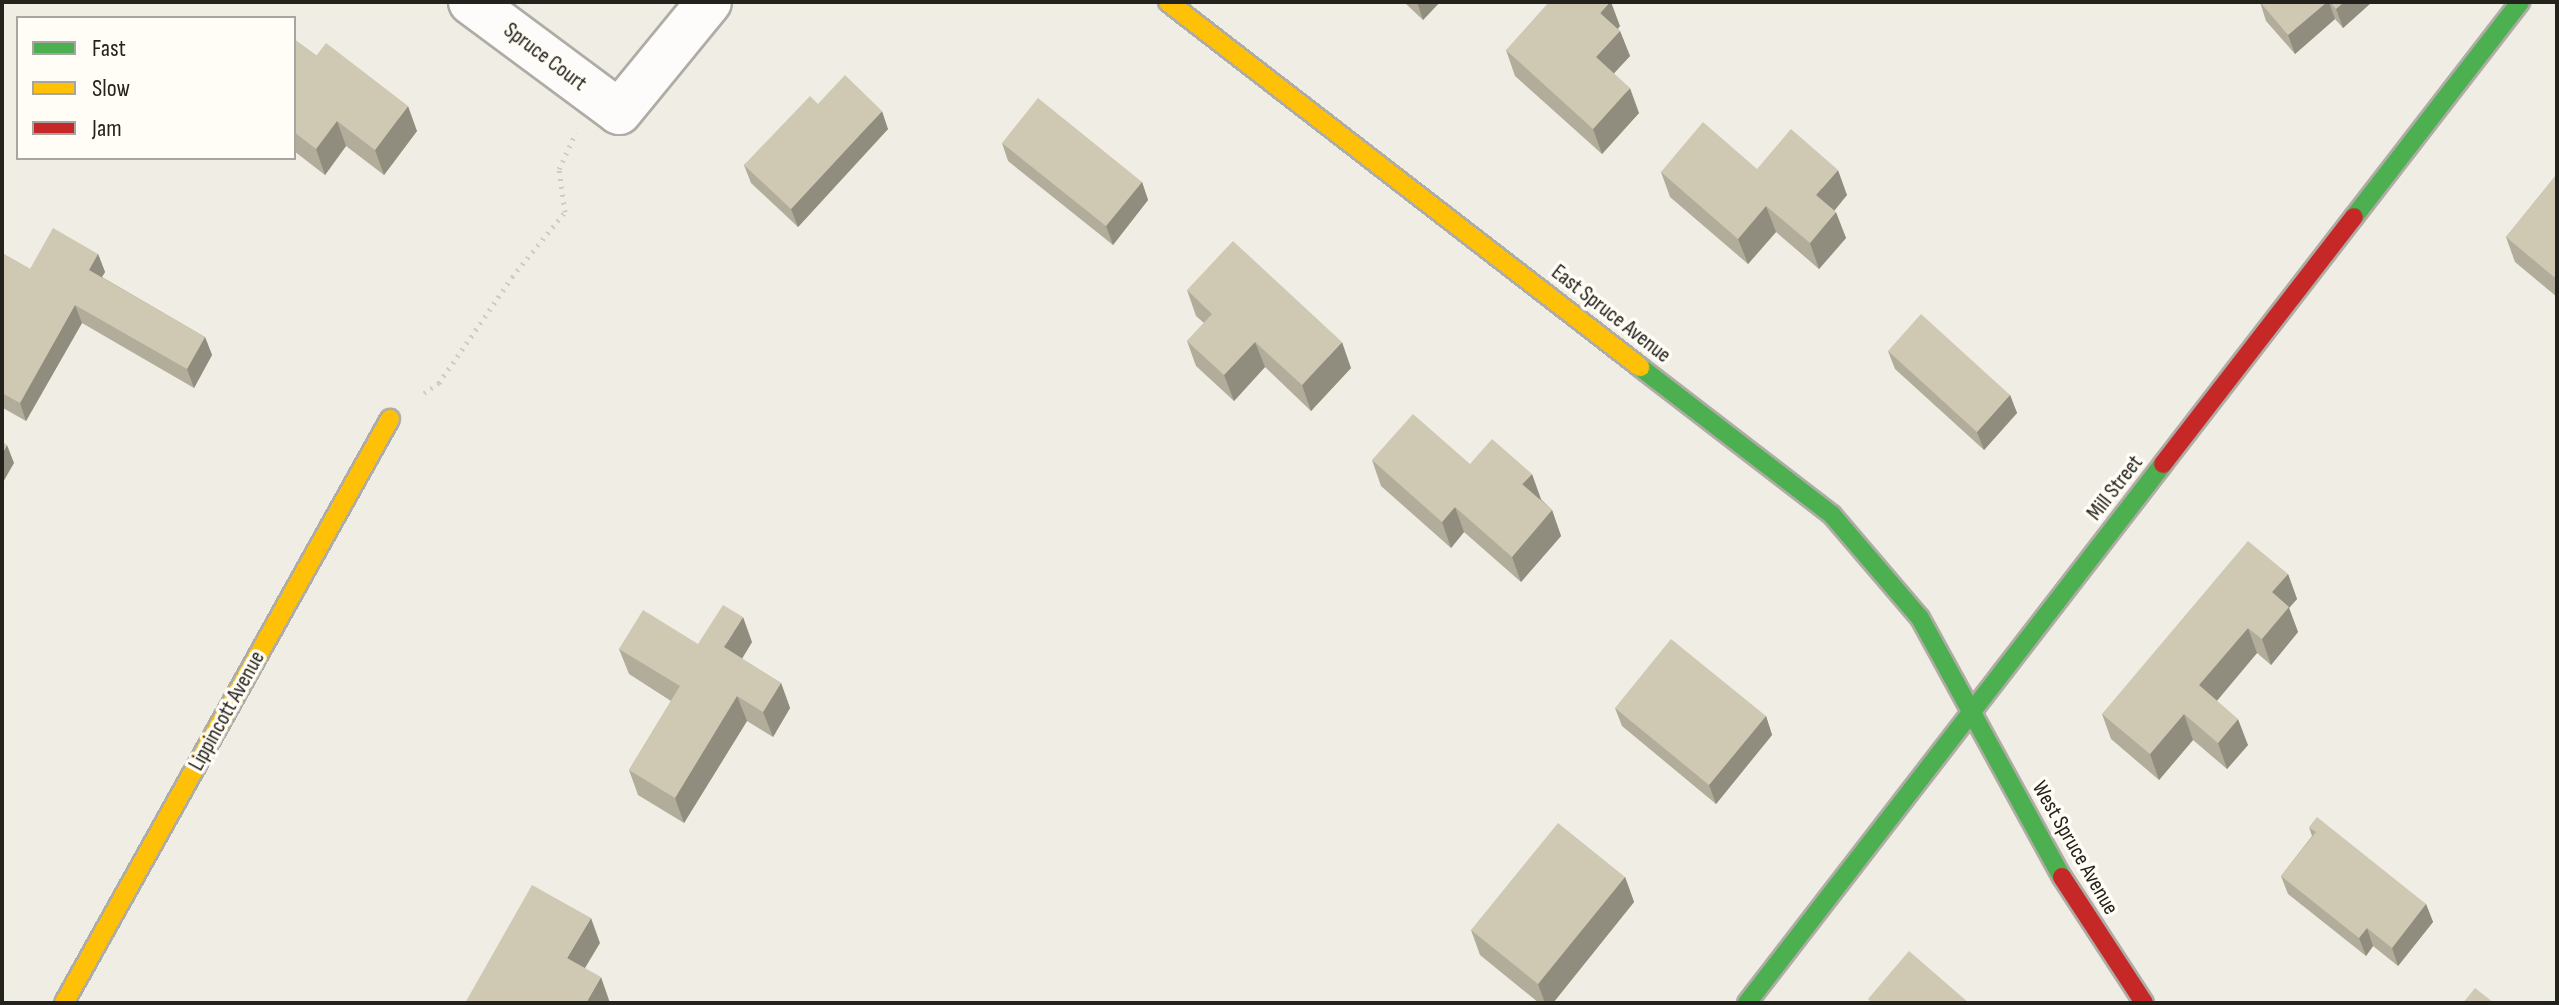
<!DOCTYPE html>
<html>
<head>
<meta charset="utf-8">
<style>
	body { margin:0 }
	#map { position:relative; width:2559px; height:1005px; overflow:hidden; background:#efede4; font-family:"Sofia Sans Condensed",sans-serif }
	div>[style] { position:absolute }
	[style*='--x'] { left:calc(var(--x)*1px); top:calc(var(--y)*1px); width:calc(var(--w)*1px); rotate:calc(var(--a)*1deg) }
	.path>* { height:5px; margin-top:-2.5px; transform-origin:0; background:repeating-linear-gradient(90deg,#cdccc9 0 2px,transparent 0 8px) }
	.roads { filter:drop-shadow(2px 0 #aeaca5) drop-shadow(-2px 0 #aeaca5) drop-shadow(0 2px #aeaca5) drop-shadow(0 -2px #aeaca5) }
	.street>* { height:44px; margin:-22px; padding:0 22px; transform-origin:22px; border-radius:22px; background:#fdfcfb }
	.fast>* { height:18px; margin:-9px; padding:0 9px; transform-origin:9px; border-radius:9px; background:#4caf50 }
	.slow>* { height:18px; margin:-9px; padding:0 9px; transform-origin:9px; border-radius:9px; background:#ffc107 }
	.jam>* { height:18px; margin:-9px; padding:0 9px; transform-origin:9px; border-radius:9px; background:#c62828 }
	.wall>* { inset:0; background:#b2ad9b }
	.shaded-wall>* { inset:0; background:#918d7e }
	.building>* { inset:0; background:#cfc9b4 }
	span { translate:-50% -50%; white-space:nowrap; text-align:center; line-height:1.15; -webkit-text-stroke:7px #fffdf6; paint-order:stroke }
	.street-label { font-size:22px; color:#24221c }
	.frame { position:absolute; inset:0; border:4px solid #24221c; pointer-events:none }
	.legend { position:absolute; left:16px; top:16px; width:280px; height:144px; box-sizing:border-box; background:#fffdf6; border:2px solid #a7a59f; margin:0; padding:10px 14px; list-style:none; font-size:24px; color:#24221c }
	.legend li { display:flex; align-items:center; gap:16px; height:40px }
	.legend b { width:40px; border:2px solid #a7a59f }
</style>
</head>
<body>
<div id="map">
	<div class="path">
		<i style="--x:424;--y:393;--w:18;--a:-34"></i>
		<i style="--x:439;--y:383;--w:129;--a:-55.4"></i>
		<i style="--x:512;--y:277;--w:84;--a:-50.8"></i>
		<i style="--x:565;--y:212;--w:43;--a:-97.9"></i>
		<i style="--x:559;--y:169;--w:40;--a:-65"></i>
	</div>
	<div class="roads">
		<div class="street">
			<i style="--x:471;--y:2;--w:184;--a:36.6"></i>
			<i style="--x:619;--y:112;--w:142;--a:-50.7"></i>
		</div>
		<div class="fast">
			<i style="--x:2354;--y:217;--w:272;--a:-52.3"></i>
			<i style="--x:1640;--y:367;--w:242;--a:37.6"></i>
			<i style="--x:1832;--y:515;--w:135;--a:49.5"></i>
			<i style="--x:1920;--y:618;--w:295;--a:61.3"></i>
			<i style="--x:1747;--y:1003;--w:681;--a:-52.34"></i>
		</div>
		<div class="slow">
			<i style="--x:1168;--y:2;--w:597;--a:37.71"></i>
			<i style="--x:64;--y:1003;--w:669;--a:-60.83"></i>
		</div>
		<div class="jam">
			<i style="--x:2163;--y:464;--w:312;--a:-52.3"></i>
			<i style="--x:2062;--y:877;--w:150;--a:56.9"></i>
		</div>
	</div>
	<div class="wall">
		<i style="clip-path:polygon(1404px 2px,1440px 2px,1423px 20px)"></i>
		<i style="clip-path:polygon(2260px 2px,2372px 2px,2343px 28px,2335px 19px,2295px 54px,2266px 21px)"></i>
		<i style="clip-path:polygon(1620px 26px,1618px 29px,1620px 31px,1630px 56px,1614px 73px,1639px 113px,1602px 154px,1515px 76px,1506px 50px)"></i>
		<i style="clip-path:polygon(294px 39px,417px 131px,384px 175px,346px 146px,325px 175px,294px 151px)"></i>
		<i style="clip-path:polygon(818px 104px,888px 129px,798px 227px,751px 183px,744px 165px)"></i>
		<i style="clip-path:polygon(1002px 143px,1142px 182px,1148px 200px,1113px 245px,1008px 161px)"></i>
		<i style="clip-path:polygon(1757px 169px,1847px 195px,1834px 210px,1846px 238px,1819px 269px,1776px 232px,1748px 264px,1670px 197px,1661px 172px)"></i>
		<i style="clip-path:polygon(2557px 174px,2557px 297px,2515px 262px,2506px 237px)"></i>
		<i style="clip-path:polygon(2px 253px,30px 269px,98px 254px,105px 272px,102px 277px,205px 337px,212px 355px,194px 388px,82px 323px,26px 421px,3px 408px,2px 410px)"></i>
		<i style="clip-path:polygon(1187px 290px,1351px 368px,1311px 411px,1265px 367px,1234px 401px,1196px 366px,1187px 341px,1204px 323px,1196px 316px)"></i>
		<i style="clip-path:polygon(1888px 351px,2010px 395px,2017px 413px,1984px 450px,1895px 369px)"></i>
		<i style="clip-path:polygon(1372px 460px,1470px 464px,1541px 499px,1552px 510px,1561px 536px,1521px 582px,1464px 532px,1451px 548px,1381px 486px)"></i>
		<i style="clip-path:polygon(2288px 574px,2297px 599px,2289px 608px,2298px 632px,2271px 665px,2257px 653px,2217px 701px,2248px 745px,2227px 769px,2193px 740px,2159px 780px,2111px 739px,2102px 714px)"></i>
		<i style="clip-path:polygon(752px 642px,742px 659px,781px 683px,790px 708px,773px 737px,747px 721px,684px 823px,638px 795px,629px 770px,671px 701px,629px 674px,619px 649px)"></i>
		<i style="clip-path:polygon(1615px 708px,1766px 716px,1772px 735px,1716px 804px,1622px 726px)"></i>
		<i style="clip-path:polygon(2309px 827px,2426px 904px,2433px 922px,2398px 966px,2373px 946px,2366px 956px,2288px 894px,2281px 876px,2312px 836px)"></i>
		<i style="clip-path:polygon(1625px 877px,1634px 902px,1553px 1003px,1539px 1003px,1480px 955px,1471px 930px)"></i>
	</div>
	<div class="shaded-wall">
		<i style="clip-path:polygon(1417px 2px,1440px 2px,1423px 20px)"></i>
		<i style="clip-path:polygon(1610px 2px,1611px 2px,1620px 26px,1609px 38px,1600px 13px)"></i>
		<i style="clip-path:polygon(2327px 2px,2329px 2px,2335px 19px,2295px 54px,2288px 35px)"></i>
		<i style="clip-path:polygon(2344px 2px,2372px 2px,2343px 28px,2336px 9px)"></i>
		<i style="clip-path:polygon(1620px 31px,1630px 56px,1605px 83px,1596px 57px)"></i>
		<i style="clip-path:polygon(1630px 88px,1639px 113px,1602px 154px,1593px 129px)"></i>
		<i style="clip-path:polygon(408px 106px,417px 131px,384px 175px,375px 150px)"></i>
		<i style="clip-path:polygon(882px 111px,888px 129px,798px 227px,791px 209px)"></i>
		<i style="clip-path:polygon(337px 121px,346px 146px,325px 175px,316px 149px)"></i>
		<i style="clip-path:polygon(1838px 170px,1847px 195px,1826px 221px,1816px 195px)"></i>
		<i style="clip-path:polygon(1142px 182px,1148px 200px,1113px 245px,1106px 226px)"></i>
		<i style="clip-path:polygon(1766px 206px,1776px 232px,1748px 264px,1738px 239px)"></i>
		<i style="clip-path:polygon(1836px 212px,1846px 238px,1819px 269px,1810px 243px)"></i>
		<i style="clip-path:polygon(98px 254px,105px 272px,95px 288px,89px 270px)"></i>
		<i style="clip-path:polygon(75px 305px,82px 323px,26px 421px,20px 403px)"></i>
		<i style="clip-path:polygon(205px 337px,212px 355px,194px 388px,187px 369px)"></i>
		<i style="clip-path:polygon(1255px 342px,1265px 367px,1234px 401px,1224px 375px)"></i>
		<i style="clip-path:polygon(1342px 342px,1351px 368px,1311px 411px,1302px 385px)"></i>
		<i style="clip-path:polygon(2010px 395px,2017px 413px,1984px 450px,1977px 432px)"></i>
		<i style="clip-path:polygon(7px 445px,14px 463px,2px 484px,2px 454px)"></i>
		<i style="clip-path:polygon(1532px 474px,1541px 499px,1532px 509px,1522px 484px)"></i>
		<i style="clip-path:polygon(1455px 507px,1464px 532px,1451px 548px,1442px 522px)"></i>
		<i style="clip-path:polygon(1552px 510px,1561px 536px,1521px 582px,1512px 557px)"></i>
		<i style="clip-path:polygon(2288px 574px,2297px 599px,2289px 608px,2298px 632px,2271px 665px,2262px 639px,2272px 592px)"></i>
		<i style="clip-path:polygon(743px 617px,752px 642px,733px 673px,724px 647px)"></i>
		<i style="clip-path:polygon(2248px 628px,2257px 653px,2208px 711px,2199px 685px)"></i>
		<i style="clip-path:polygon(781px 683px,790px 708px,773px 737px,763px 712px)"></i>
		<i style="clip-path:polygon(737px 696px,747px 721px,684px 823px,675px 798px)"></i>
		<i style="clip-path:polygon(2184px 714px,2193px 740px,2159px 780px,2150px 754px)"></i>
		<i style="clip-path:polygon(1766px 716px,1772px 735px,1716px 804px,1709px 785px)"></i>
		<i style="clip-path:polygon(2238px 719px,2248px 745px,2227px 769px,2218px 743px)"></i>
		<i style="clip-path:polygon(1625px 877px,1634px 902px,1553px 1003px,1545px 1003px,1538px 984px)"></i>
		<i style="clip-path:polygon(2426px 904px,2433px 922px,2398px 966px,2392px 948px)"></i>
		<i style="clip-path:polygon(591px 918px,600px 943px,576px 983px,567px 958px)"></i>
		<i style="clip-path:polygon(2367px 928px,2373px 946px,2366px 956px,2359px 938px)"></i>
		<i style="clip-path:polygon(601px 977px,610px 1003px,586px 1003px)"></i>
	</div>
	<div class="building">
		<i style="clip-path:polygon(1549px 2px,1610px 2px,1600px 13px,1620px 31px,1596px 57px,1630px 88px,1593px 129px,1506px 50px)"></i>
		<i style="clip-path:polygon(2260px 2px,2327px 2px,2288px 35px)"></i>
		<i style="clip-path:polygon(2330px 2px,2344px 2px,2336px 9px)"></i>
		<i style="clip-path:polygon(294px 39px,316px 56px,326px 43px,408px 106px,375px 150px,337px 121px,316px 149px,294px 132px)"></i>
		<i style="clip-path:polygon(845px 75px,882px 111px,791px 209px,744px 165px,810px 96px,818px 104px)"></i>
		<i style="clip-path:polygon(1038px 98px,1142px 182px,1106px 226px,1002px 143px)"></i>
		<i style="clip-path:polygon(1703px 122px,1757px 169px,1791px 129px,1838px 170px,1816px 195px,1836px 212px,1810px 243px,1766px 206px,1738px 239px,1661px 172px)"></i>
		<i style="clip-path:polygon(2557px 174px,2557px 274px,2554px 277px,2506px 237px)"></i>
		<i style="clip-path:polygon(53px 228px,98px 254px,89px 270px,205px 337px,187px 369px,75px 305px,20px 403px,2px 393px,2px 253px,30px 269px)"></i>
		<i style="clip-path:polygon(1233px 241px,1342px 342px,1302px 385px,1255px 342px,1224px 375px,1187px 341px,1212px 314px,1187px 290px)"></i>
		<i style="clip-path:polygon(1921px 314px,2010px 395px,1977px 432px,1888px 351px)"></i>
		<i style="clip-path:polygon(1413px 414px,1470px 464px,1492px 439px,1532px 474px,1522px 484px,1552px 510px,1512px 557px,1455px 507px,1442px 522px,1372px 460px)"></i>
		<i style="clip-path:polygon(2px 442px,7px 445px,2px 454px)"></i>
		<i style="clip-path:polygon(2248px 541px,2288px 574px,2272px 592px,2289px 607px,2262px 639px,2248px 628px,2199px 685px,2238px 719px,2218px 743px,2184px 714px,2150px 754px,2102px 714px)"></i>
		<i style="clip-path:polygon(723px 605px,743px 617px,724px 647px,781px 683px,763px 712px,737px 696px,675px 798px,629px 770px,680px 686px,619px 649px,643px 610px,698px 644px)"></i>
		<i style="clip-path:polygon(1671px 639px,1766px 716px,1709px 785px,1615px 708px)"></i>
		<i style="clip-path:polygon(2317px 817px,2426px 904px,2392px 948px,2367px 928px,2359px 938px,2281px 876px,2316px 832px,2309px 827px)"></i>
		<i style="clip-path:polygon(1558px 823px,1625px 877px,1538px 984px,1471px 930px)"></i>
		<i style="clip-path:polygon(532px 885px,591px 918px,567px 958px,601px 977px,586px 1003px,465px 1003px)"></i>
		<i style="clip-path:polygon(1909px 951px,1969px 1003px,1872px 1003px,1868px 999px)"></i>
		<i style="clip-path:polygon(2475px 988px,2494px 1003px,2463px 1003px)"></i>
	</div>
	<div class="street-label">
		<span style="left:545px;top:57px;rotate:37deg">Spruce Court</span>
		<span style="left:1611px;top:314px;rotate:38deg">East Spruce Avenue</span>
		<span style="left:2115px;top:488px;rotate:-52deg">Mill Street</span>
		<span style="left:227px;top:711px;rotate:-61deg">Lippincott Avenue</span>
		<span style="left:2075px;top:848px;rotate:60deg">West Spruce Avenue</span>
	</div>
	<div class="frame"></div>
	<ul class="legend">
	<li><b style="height:10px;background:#4caf50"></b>Fast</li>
	<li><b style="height:10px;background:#ffc107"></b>Slow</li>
	<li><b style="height:10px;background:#c62828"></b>Jam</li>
	</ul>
</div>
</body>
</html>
